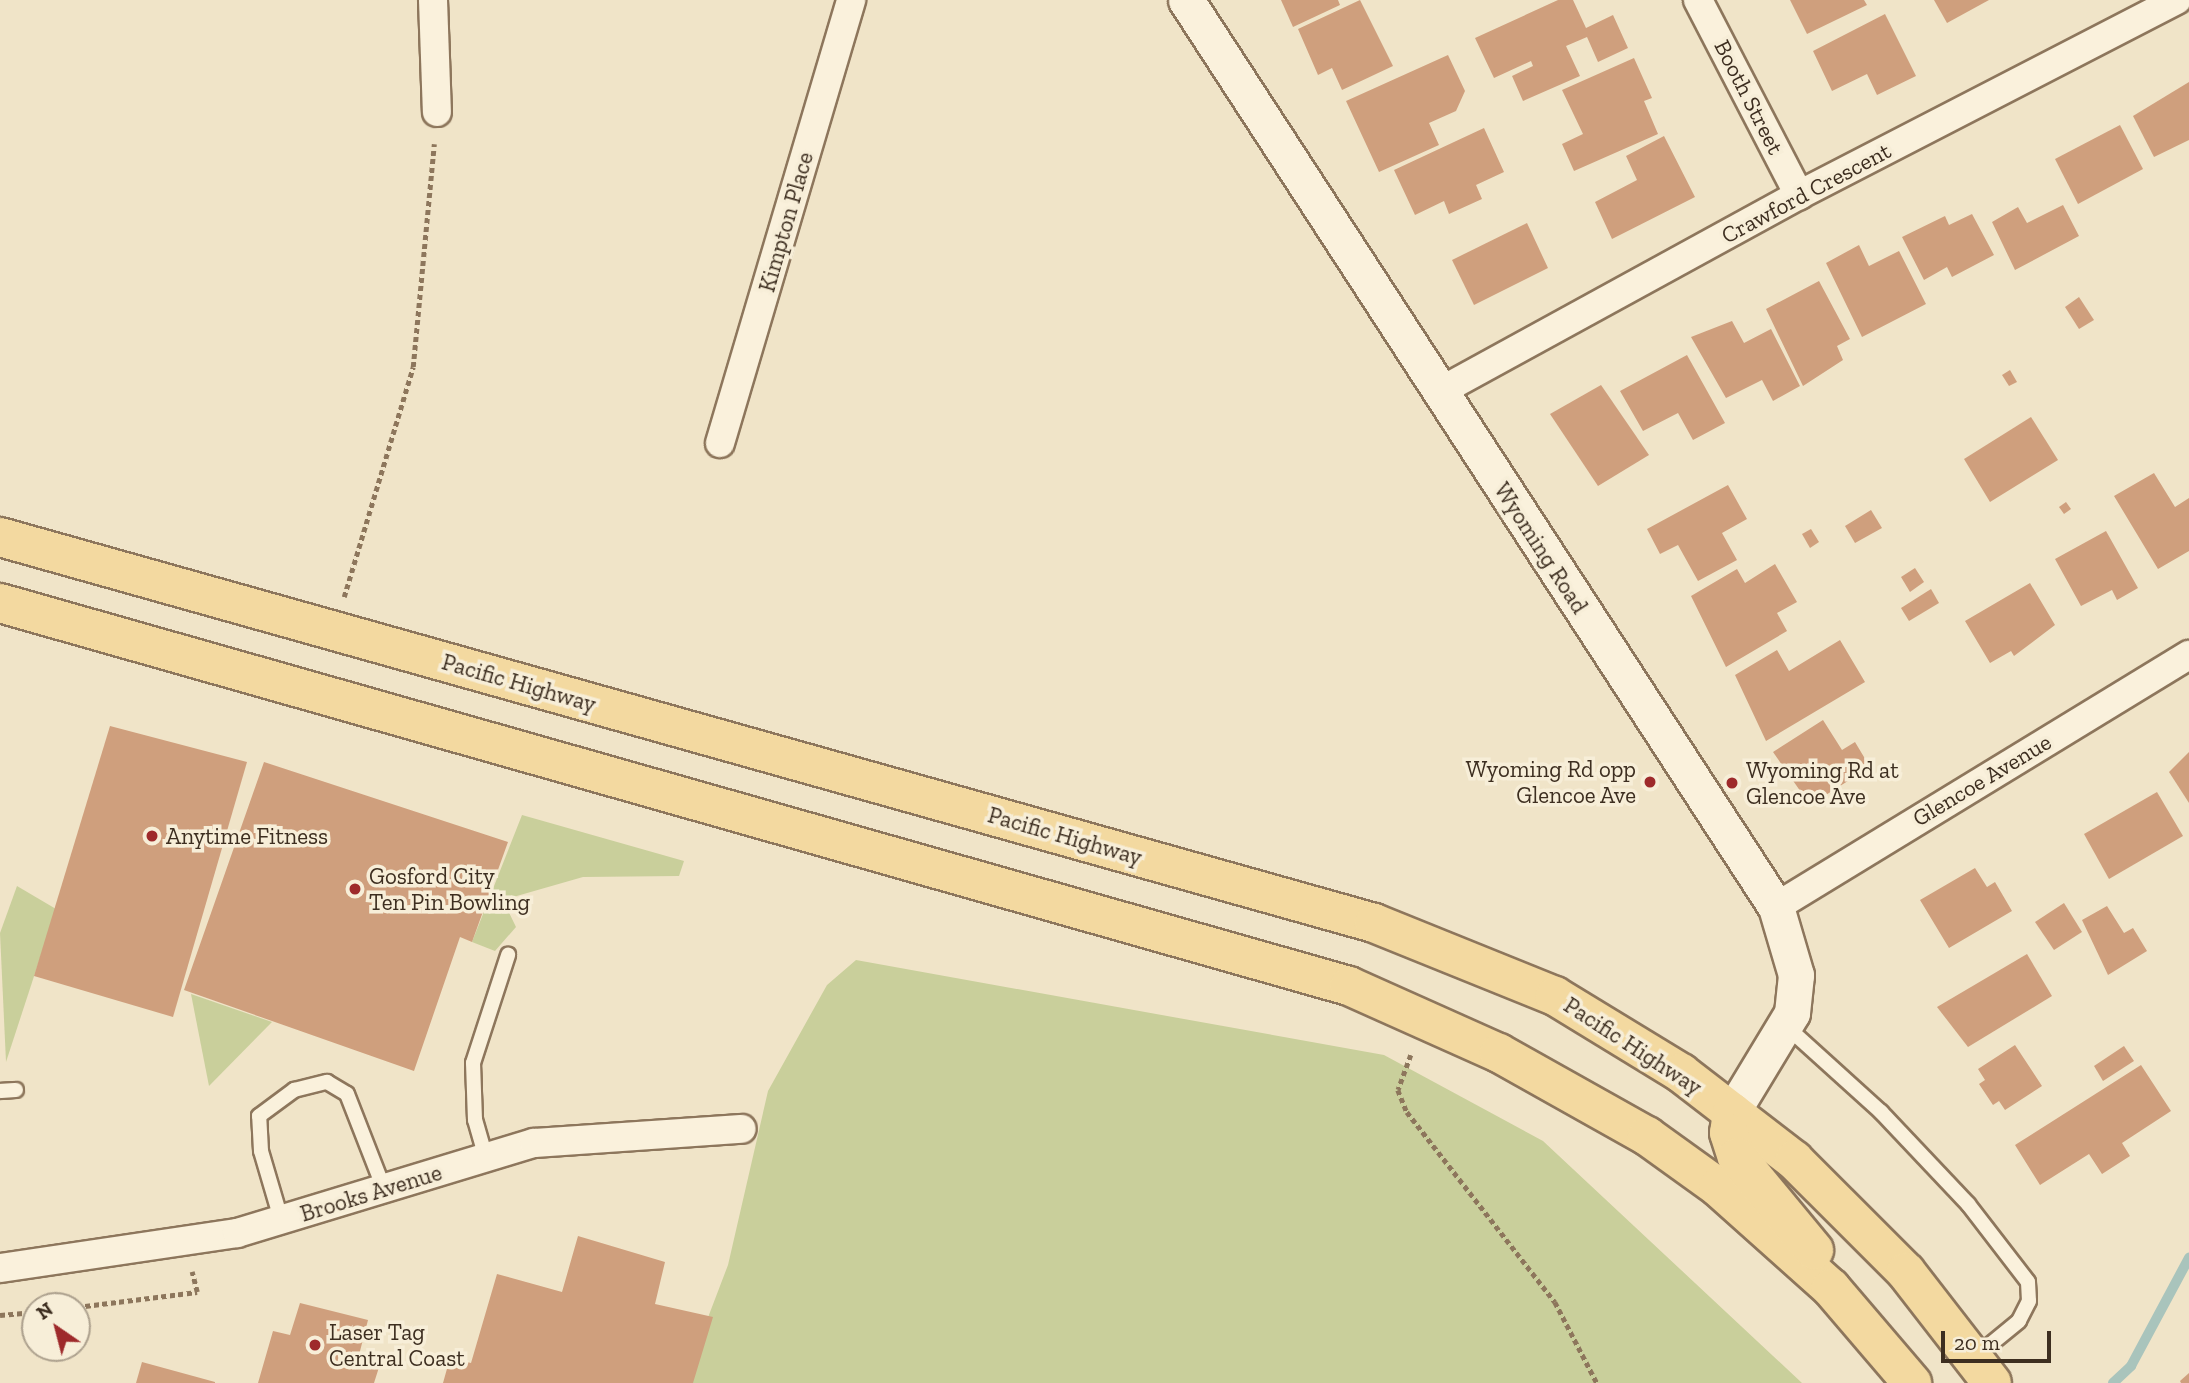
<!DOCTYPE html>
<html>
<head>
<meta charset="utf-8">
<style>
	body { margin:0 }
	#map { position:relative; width:2189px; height:1383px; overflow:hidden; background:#f0e4c8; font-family:"Zilla Slab",serif }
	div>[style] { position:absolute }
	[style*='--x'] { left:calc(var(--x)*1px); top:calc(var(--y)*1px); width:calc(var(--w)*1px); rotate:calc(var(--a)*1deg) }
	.green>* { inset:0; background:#c9cf9b }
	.stream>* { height:10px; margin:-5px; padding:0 5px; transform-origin:5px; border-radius:5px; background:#a9c4bc }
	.building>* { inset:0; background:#cf9f7d }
	.path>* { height:4.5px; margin-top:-2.25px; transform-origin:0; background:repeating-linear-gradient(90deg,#8d765c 0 5px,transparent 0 8.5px) }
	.roads { filter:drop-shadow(2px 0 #8d765c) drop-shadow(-2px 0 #8d765c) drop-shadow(0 2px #8d765c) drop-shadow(0 -2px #8d765c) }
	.service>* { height:14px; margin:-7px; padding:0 7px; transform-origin:7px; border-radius:7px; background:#faf1dc }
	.minor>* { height:28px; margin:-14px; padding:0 14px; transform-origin:14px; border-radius:14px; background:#faf1dc }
	.tertiary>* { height:35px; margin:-17.5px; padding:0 17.5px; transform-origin:17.5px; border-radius:17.5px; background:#faf1dc }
	.primary>* { height:38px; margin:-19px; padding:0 19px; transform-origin:19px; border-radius:19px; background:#f3d9a0 }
	.dots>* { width:19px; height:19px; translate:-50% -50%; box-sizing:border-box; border:4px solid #f7eed8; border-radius:50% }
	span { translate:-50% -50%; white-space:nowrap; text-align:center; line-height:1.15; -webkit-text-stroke:7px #f7eed8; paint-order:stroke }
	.street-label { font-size:23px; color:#3d2e20 }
	.poi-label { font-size:23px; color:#3d2e20 }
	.right { translate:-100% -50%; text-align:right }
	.left { translate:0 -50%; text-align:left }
	.north { position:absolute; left:21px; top:1292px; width:70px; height:70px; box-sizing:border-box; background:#f7eed8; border:2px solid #ada18e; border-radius:50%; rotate:325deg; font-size:19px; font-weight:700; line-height:28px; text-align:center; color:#3d2e20 }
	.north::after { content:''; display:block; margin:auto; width:24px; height:32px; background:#9e2a2b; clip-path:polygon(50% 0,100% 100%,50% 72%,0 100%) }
	.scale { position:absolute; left:1941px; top:1331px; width:110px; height:32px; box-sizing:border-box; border:4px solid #3d2e20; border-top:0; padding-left:9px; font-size:21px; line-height:24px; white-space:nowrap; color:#3d2e20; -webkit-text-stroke:5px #f7eed8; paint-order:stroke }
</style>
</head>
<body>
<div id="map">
	<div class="green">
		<i style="clip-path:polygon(522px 815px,684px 861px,679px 876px,583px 877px,503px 900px,516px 927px,495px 951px,472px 942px)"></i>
		<i style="clip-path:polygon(17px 886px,56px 909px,6px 1062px,0 933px)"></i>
		<i style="clip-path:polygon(856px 960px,1384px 1055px,1543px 1141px,1802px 1383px,683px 1383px,728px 1265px,768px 1091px,827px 985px)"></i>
		<i style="clip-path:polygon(191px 994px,272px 1022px,209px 1086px)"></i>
	</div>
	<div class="stream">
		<i style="--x:2113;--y:1383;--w:25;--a:-43"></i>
		<i style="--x:2131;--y:1366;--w:123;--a:-61.8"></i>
	</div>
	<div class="building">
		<i style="clip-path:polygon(1281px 0,1338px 0,1340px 5px,1293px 27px)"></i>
		<i style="clip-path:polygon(1360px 0,1393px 66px,1342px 90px,1332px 68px,1318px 75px,1298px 29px)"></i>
		<i style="clip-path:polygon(1558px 0,1573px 0,1586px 28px,1613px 15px,1628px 48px,1598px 62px,1587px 37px,1566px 46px,1580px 76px,1523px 101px,1512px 76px,1533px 66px,1531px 61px,1494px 78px,1475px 38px)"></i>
		<i style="clip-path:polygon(1790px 0,1864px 0,1867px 5px,1807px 34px)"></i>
		<i style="clip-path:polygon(1934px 0,1989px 0,1947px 23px)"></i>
		<i style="clip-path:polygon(1885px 14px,1916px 76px,1877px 95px,1867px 74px,1832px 91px,1813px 51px)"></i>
		<i style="clip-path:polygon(1448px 55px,1465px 91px,1456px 111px,1429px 123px,1439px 145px,1379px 172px,1346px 101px)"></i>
		<i style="clip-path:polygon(1634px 58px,1652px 98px,1644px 101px,1658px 134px,1574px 171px,1562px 144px,1583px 134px,1562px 90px)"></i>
		<i style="clip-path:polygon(2189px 82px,2189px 140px,2154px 157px,2133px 116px)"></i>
		<i style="clip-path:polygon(2120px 125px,2143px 169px,2078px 204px,2055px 159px)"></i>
		<i style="clip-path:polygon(1484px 128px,1504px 172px,1476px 185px,1482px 199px,1449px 214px,1444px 201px,1415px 215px,1394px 170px)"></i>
		<i style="clip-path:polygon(1664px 136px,1695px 197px,1612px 239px,1595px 202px,1637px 180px,1626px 156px)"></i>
		<i style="clip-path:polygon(2063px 205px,2079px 236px,2015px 270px,1992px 222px,2018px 207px,2027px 223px)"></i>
		<i style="clip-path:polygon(1972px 214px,1994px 255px,1952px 277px,1947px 267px,1924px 280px,1902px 237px,1945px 216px,1949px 225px)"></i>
		<i style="clip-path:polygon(1527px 223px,1548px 268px,1474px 305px,1452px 260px)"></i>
		<i style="clip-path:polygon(1859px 245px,1869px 266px,1899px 251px,1926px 304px,1862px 337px,1826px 263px)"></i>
		<i style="clip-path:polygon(1819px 281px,1850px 339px,1837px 346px,1843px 360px,1803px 386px,1766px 309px)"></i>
		<i style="clip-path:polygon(2079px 297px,2094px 320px,2079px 329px,2065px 307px)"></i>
		<i style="clip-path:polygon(1732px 321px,1744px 343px,1771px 329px,1800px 386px,1773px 401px,1762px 380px,1726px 398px,1691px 337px)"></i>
		<i style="clip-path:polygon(1687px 355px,1725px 423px,1693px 440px,1678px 413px,1643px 431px,1620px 391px)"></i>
		<i style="clip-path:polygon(2010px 370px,2017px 382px,2009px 386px,2002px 375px)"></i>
		<i style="clip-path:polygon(1601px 385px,1649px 455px,1598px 486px,1550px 414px)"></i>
		<i style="clip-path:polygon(2031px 417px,2058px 460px,1990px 502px,1964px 459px)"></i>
		<i style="clip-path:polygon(2154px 473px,2175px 507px,2189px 498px,2189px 551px,2158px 569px,2114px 496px)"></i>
		<i style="clip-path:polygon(1728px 485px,1747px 519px,1722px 533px,1737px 560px,1698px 581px,1678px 545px,1660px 554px,1647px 529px)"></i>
		<i style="clip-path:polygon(2066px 502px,2071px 509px,2064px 514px,2059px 507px)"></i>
		<i style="clip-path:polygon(1871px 510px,1882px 528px,1855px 543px,1845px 526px)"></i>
		<i style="clip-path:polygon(1811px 529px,1819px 542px,1810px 548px,1802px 534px)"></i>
		<i style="clip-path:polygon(2106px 531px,2138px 588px,2117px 600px,2112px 590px,2081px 606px,2055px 559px)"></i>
		<i style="clip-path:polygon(1775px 564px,1797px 602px,1777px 613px,1787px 631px,1726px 667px,1691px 596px,1737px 569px,1745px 583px)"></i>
		<i style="clip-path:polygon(1915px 568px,1924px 582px,1910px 592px,1901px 577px)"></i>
		<i style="clip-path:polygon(2030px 583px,2055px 625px,2014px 656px,2011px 651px,1990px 663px,1965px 621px)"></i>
		<i style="clip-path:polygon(1931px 589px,1939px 603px,1909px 621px,1901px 608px)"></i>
		<i style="clip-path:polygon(1840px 640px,1865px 682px,1766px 741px,1735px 675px,1777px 650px,1789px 671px)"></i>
		<i style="clip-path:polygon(1823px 720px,1842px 750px,1855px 742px,1870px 767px,1810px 805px,1773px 752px)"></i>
		<i style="clip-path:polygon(110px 726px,247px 762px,173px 1017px,34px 976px)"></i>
		<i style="clip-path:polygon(2189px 752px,2189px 803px,2169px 772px)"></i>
		<i style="clip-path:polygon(264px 762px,508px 842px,472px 942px,460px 937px,414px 1071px,184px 990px)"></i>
		<i style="clip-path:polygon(2157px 792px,2183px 836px,2109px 879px,2084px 834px)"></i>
		<i style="clip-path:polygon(1975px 868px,1987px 887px,1995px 882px,2012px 911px,1949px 948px,1920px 900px)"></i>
		<i style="clip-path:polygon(2064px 903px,2082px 932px,2054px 950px,2035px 922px)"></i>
		<i style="clip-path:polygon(2107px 906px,2124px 933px,2133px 928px,2147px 951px,2108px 975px,2082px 920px)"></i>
		<i style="clip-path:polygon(2027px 954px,2052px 996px,1968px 1047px,1937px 1007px)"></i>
		<i style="clip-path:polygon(2015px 1045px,2042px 1086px,2005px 1110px,1999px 1101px,1993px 1105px,1979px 1084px,1985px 1080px,1978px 1069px)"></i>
		<i style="clip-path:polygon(2124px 1046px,2134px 1061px,2103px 1081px,2094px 1066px)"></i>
		<i style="clip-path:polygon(2141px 1065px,2171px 1111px,2122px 1143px,2130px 1156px,2102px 1174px,2089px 1154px,2040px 1185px,2015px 1145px)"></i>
		<i style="clip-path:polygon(578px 1236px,665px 1262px,655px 1304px,713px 1317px,693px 1383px,443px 1383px,450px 1358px,471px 1363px,497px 1274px,562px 1292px)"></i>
		<i style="clip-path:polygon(300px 1303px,368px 1320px,359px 1355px,381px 1361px,374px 1383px,258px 1383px,273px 1331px,290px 1335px)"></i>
		<i style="clip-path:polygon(142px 1362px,215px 1382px,215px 1383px,136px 1383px)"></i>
		<i style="clip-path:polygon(2189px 1373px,2189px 1383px,2181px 1383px,2180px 1381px)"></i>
	</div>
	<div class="path">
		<i style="--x:344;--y:597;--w:240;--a:-73.3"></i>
		<i style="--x:413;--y:367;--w:224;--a:-84.6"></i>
		<i style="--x:1411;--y:1055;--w:37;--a:110"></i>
		<i style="--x:1398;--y:1090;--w:24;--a:68"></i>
		<i style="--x:1407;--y:1112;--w:241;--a:52.1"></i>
		<i style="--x:1555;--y:1302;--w:91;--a:62.6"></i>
		<i style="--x:77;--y:1307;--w:121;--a:-7.1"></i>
		<i style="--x:197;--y:1292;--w:21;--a:-104"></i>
		<i style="--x:0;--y:1315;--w:35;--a:-5"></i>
	</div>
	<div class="roads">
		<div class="service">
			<i style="--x:1787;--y:1027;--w:127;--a:42.1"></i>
			<i style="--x:1881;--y:1112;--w:127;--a:46.6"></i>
			<i style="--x:1968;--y:1204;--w:98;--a:52.4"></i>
			<i style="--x:2028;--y:1282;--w:19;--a:87"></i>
			<i style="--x:2029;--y:1301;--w:22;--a:117"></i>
			<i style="--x:2019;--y:1321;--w:57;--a:140.7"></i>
			<i style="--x:0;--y:1091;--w:16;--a:-4"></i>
			<i style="--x:486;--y:1158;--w:40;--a:-106"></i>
			<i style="--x:475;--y:1120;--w:57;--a:-92"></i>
			<i style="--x:473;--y:1063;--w:114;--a:-72"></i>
			<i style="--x:281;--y:1219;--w:71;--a:-106.4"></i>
			<i style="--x:261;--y:1151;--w:35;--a:-93"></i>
			<i style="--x:259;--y:1116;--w:44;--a:-36.6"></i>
			<i style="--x:294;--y:1090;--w:34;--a:-14"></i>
			<i style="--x:327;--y:1082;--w:23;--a:31"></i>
			<i style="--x:347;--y:1094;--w:102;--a:68.7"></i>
		</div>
		<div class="minor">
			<i style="--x:433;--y:0;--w:112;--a:88"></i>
			<i style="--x:1698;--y:0;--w:220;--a:62.6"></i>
			<i style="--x:1439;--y:392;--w:410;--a:-28.7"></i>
			<i style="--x:1799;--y:195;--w:425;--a:-27.3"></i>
			<i style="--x:720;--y:443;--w:462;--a:-73.5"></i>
			<i style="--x:1776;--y:907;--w:484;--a:-31.4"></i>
			<i style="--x:0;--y:1268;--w:240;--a:-8.4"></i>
			<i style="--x:237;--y:1233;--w:310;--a:-16.9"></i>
			<i style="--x:534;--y:1143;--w:208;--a:-3.9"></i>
		</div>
		<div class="tertiary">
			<i style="--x:1186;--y:0;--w:1082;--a:56.96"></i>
			<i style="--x:1776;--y:907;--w:71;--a:73.6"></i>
			<i style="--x:1796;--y:975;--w:38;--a:96"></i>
			<i style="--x:1792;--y:1013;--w:116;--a:121.2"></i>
		</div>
		<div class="primary">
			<i style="--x:0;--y:537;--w:1427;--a:15.69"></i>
			<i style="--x:1374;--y:923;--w:195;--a:22"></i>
			<i style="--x:1555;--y:996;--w:148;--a:31.4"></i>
			<i style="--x:1681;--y:1073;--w:143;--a:37.6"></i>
			<i style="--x:1794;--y:1160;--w:158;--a:45"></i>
			<i style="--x:1906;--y:1272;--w:140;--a:52.2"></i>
			<i style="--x:0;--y:603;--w:1402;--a:15.85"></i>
			<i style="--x:1349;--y:986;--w:164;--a:24.1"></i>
			<i style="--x:1499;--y:1053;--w:170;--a:29.3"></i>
			<i style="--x:1647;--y:1136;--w:87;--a:35.7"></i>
			<i style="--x:1718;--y:1187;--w:152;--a:41.8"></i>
			<i style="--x:1831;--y:1288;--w:125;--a:49.5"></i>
			<i style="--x:1732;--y:1112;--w:21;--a:98"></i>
			<i style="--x:1729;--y:1133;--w:25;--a:72"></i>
			<i style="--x:1737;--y:1157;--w:121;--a:50.4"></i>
		</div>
	</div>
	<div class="dots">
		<i style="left:1650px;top:782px;background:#9e2a2b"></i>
		<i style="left:1732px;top:783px;background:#9e2a2b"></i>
		<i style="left:152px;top:836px;background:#9e2a2b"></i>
		<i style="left:355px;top:889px;background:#9e2a2b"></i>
		<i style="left:315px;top:1345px;background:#9e2a2b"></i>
	</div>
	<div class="street-label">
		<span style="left:1749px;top:97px;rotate:63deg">Booth Street</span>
		<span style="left:1806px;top:193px;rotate:-28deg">Crawford Crescent</span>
		<span style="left:786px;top:222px;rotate:-74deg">Kimpton Place</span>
		<span style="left:1541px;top:548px;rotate:57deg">Wyoming Road</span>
		<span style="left:519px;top:683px;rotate:16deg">Pacific Highway</span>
		<span style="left:1982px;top:780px;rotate:-31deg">Glencoe Avenue</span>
		<span style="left:1065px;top:836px;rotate:16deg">Pacific Highway</span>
		<span style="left:1633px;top:1046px;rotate:33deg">Pacific Highway</span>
		<span style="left:371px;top:1193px;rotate:-17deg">Brooks Avenue</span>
	</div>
	<div class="poi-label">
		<span class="right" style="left:1636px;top:782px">Wyoming Rd opp<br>Glencoe Ave</span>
		<span class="left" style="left:1746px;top:783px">Wyoming Rd at<br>Glencoe Ave</span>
		<span class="left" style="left:166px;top:836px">Anytime Fitness</span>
		<span class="left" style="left:369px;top:889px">Gosford City<br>Ten Pin Bowling</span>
		<span class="left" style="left:329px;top:1345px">Laser Tag<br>Central Coast</span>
	</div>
	<div class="north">N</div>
	<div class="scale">20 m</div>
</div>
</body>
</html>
